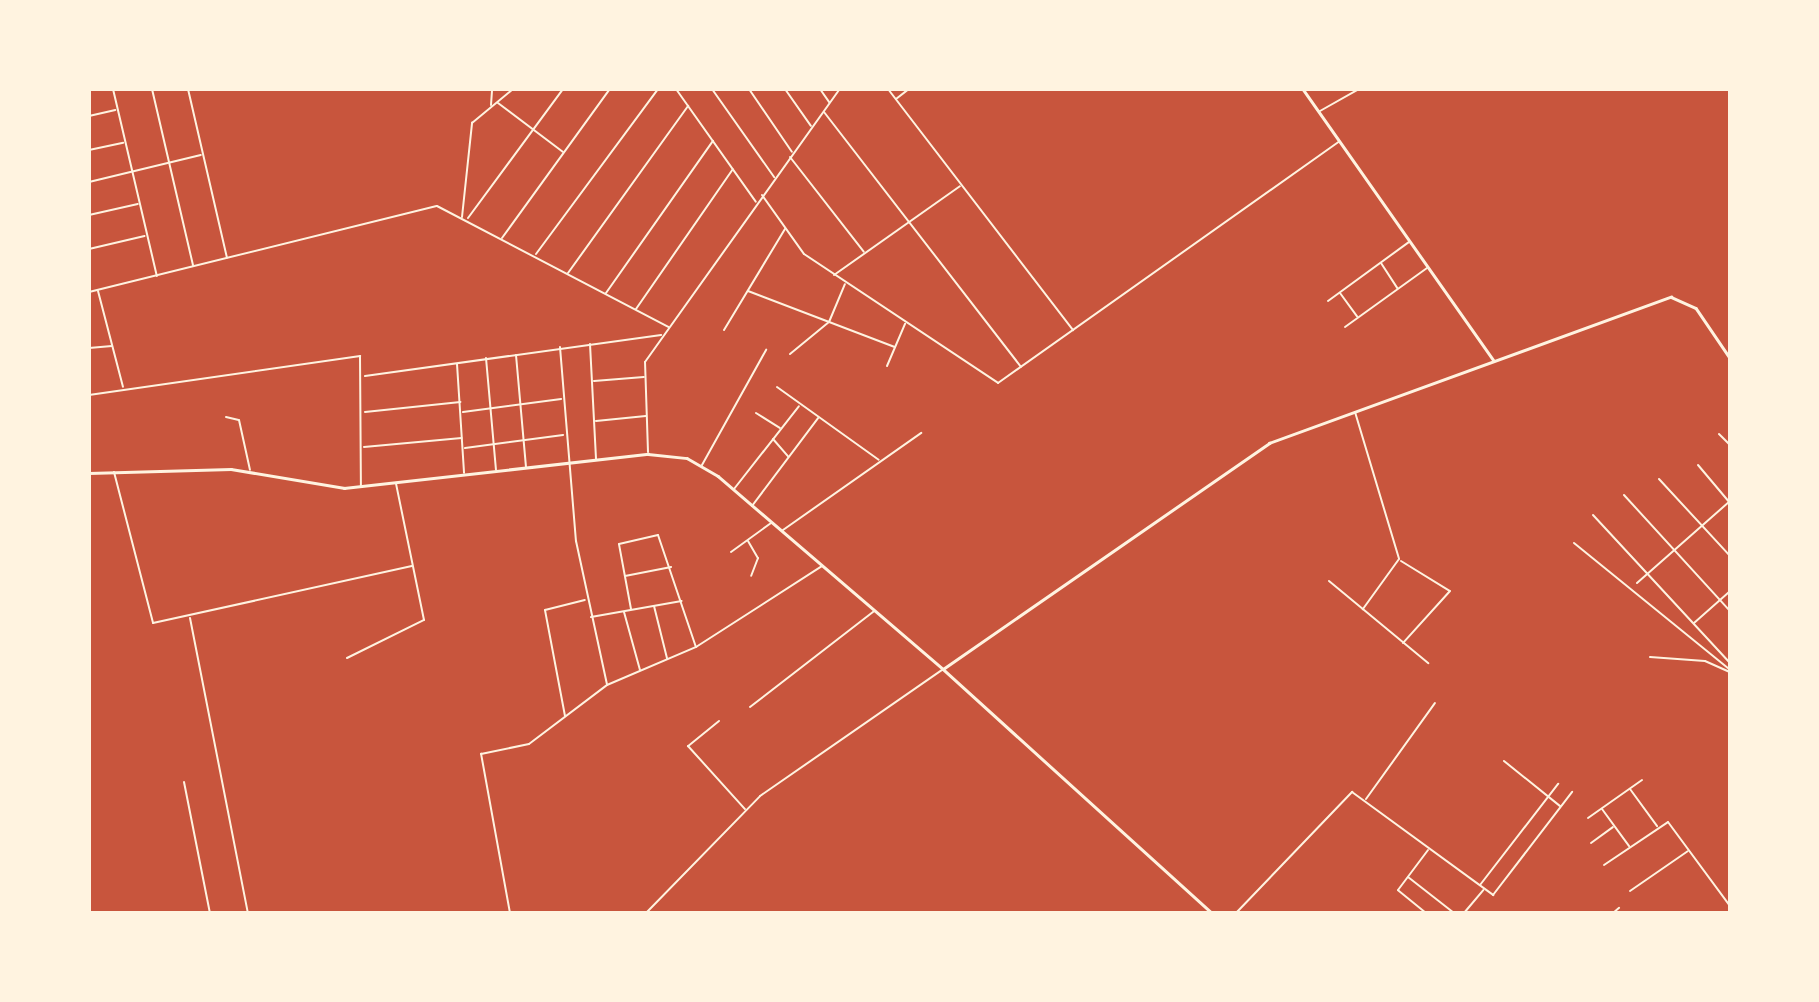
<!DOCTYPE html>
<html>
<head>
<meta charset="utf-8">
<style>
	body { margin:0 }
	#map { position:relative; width:1819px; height:1002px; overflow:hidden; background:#c8553d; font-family:Roboto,sans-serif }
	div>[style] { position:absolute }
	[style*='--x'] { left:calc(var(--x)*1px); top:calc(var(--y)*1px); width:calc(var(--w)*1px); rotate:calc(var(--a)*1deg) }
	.minor>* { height:2px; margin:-1px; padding:0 1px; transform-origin:1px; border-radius:1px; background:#fff3e0 }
	.tertiary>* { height:2.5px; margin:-1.25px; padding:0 1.25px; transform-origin:1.25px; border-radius:1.25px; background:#fff3e0 }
	.secondary>* { height:2.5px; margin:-1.25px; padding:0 1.25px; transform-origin:1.25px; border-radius:1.25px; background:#fff3e0 }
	span { translate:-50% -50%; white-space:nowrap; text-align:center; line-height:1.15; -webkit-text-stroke:5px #fff3e0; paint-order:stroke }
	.frame { position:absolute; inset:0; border:91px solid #fff3e0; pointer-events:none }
</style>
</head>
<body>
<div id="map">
	<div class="minor">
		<i style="--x:113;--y:89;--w:192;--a:76.8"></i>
		<i style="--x:152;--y:89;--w:181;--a:76.9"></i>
		<i style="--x:188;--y:89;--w:173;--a:77"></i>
		<i style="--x:676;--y:89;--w:138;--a:54.7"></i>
		<i style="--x:712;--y:89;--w:108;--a:54.8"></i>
		<i style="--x:749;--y:89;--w:76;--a:55.7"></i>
		<i style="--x:785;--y:89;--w:45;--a:54.9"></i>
		<i style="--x:820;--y:89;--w:16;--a:55"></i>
		<i style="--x:888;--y:89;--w:304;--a:52.5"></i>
		<i style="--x:896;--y:99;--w:16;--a:-38"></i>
		<i style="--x:498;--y:103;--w:81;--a:37"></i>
		<i style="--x:491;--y:105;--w:16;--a:-86"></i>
		<i style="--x:1320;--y:111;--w:45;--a:-29.4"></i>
		<i style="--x:824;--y:112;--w:322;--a:52.3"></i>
		<i style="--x:89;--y:116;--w:27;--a:-13"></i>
		<i style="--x:89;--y:150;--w:35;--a:-12"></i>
		<i style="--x:790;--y:157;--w:120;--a:52.1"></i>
		<i style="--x:89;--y:182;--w:115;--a:-13.6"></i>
		<i style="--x:762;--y:195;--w:72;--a:54.6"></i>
		<i style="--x:804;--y:254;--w:233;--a:33.6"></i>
		<i style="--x:998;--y:383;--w:418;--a:-35.3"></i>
		<i style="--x:89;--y:215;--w:50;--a:-12.7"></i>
		<i style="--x:462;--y:217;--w:95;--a:-83.9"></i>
		<i style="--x:472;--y:123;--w:53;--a:-39.7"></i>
		<i style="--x:468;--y:218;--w:160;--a:-53.6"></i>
		<i style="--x:502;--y:238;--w:184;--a:-54.1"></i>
		<i style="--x:89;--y:249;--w:57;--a:-13.1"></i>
		<i style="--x:536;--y:254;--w:205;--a:-53.5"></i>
		<i style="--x:1381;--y:263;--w:30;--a:57"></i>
		<i style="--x:568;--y:273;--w:206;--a:-54.3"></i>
		<i style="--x:834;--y:275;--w:154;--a:-35.2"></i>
		<i style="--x:98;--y:291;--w:99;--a:75.4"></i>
		<i style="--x:748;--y:291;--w:157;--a:20.9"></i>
		<i style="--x:89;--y:292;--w:358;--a:-13.9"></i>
		<i style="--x:437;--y:206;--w:261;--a:27.6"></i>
		<i style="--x:606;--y:293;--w:186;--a:-54.9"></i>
		<i style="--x:1340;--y:293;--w:29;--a:54"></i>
		<i style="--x:1328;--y:301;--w:100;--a:-36.1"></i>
		<i style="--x:636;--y:309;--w:170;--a:-55.3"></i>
		<i style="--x:1345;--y:327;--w:101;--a:-35.7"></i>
		<i style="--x:724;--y:330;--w:118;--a:-58.9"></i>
		<i style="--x:590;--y:344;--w:116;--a:87"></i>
		<i style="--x:560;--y:347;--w:195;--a:85.3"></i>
		<i style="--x:576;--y:541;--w:146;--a:77.8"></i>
		<i style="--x:89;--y:348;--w:23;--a:-5"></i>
		<i style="--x:790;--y:354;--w:50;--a:-39.4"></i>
		<i style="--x:829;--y:322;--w:41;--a:-67.2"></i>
		<i style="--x:516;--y:355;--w:113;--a:84.9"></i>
		<i style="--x:486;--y:358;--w:112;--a:84.9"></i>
		<i style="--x:457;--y:364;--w:109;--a:86.3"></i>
		<i style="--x:887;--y:366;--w:46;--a:-66.8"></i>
		<i style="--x:365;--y:376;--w:299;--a:-7.9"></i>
		<i style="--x:594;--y:381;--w:50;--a:-4.6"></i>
		<i style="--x:777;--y:387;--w:125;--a:35.6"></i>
		<i style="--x:89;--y:395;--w:274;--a:-8.2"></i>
		<i style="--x:360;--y:356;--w:130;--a:89.6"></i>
		<i style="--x:365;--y:412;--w:96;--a:-6"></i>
		<i style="--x:463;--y:412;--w:99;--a:-7.6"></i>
		<i style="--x:1355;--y:412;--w:153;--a:73.3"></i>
		<i style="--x:1399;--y:559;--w:62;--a:125.8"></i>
		<i style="--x:756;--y:413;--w:28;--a:32"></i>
		<i style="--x:226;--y:417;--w:13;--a:13"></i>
		<i style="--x:239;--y:420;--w:51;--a:77.6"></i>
		<i style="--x:596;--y:421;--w:50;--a:-5.7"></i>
		<i style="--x:1719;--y:434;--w:16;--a:45"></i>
		<i style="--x:773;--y:439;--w:23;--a:49"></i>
		<i style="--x:364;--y:447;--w:98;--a:-5.2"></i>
		<i style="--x:465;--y:448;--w:99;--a:-7.6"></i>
		<i style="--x:648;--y:452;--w:90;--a:-91.9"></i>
		<i style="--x:645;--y:362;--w:335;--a:-54.5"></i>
		<i style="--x:702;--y:465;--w:132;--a:-60.9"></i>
		<i style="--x:1698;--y:465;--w:50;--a:49.9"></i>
		<i style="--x:114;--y:472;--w:156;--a:75.5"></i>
		<i style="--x:153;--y:623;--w:265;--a:-12.4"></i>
		<i style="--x:1659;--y:479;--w:105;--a:47.3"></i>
		<i style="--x:734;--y:489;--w:105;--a:-51.9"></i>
		<i style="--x:1624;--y:495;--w:157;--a:47.6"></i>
		<i style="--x:752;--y:506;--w:110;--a:-53.1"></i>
		<i style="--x:1593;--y:515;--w:202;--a:47.2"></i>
		<i style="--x:783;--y:530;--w:169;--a:-35.1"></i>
		<i style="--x:748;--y:541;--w:20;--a:60"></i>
		<i style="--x:758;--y:558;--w:19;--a:111"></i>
		<i style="--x:1574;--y:543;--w:201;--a:39.1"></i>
		<i style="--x:731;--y:552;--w:49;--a:-35.9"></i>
		<i style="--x:1401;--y:561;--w:57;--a:31.5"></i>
		<i style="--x:1450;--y:591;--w:70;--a:132.1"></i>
		<i style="--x:625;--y:576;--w:47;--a:-11.1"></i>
		<i style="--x:1329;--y:581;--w:129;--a:39.6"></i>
		<i style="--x:1637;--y:583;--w:124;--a:-41.4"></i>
		<i style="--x:654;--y:606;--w:54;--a:76"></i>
		<i style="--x:631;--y:609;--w:66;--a:-100.5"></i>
		<i style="--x:619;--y:544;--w:40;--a:-13"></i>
		<i style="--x:658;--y:535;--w:118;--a:71.3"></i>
		<i style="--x:624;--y:612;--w:60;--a:74.6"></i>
		<i style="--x:591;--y:617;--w:92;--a:-10"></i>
		<i style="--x:190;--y:618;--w:301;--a:78.9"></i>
		<i style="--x:1694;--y:623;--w:48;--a:-41.6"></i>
		<i style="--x:1650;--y:657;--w:55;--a:4.2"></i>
		<i style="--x:1705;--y:661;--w:27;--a:24"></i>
		<i style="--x:347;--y:658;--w:86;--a:-26.3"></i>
		<i style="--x:424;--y:620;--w:140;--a:-101.6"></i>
		<i style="--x:750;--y:707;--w:157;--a:-37.7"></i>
		<i style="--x:565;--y:716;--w:108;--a:-100.7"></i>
		<i style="--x:545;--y:610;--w:41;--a:-14"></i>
		<i style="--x:719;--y:721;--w:40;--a:141"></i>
		<i style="--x:688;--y:746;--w:85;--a:47.9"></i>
		<i style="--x:1504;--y:761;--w:72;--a:38.8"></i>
		<i style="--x:184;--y:782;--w:134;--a:78.8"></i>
		<i style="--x:1630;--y:789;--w:46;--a:53.9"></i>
		<i style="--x:1366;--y:799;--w:118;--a:-54.3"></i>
		<i style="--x:1602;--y:809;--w:46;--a:53.9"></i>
		<i style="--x:1588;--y:818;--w:66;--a:-35.1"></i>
		<i style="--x:1591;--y:843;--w:27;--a:-36"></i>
		<i style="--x:1604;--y:865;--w:77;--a:-33.9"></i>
		<i style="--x:1668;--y:822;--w:104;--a:53.6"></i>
		<i style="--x:1408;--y:877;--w:58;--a:38"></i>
		<i style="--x:1480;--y:885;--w:128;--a:-52.3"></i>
		<i style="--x:1630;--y:891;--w:70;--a:-34.6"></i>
		<i style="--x:510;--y:913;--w:162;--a:-100.3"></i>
		<i style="--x:481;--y:754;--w:49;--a:-11.8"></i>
		<i style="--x:529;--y:744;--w:98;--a:-37.1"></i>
		<i style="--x:607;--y:685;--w:97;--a:-23.1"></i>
		<i style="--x:696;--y:647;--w:150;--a:-32.7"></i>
		<i style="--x:646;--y:913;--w:163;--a:-45.7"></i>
		<i style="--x:760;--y:796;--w:221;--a:-34.7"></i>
		<i style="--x:1236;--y:913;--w:168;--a:-46.2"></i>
		<i style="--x:1352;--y:792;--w:175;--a:36.1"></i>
		<i style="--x:1493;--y:895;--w:130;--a:-52.5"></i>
		<i style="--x:1426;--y:913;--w:36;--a:-141"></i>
		<i style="--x:1398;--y:890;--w:50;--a:-53.1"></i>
		<i style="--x:1464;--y:913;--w:30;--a:-50"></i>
		<i style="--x:1489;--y:913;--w:10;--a:0"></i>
		<i style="--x:1613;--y:913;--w:8;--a:-40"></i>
	</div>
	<div class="tertiary">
		<i style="--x:1303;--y:89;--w:332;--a:54.9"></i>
		<i style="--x:943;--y:669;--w:397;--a:-34.7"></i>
		<i style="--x:1269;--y:443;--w:428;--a:-20"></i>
		<i style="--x:1671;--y:297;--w:27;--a:24"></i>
		<i style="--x:1696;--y:308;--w:60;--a:55.8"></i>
	</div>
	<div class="secondary">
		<i style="--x:89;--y:473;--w:142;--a:-1.6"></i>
		<i style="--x:231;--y:469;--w:115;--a:9.5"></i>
		<i style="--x:344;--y:488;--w:306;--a:-6.4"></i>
		<i style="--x:648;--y:454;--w:39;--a:6"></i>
		<i style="--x:687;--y:458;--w:36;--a:30"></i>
		<i style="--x:718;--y:476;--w:296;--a:40.6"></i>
		<i style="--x:943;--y:669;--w:363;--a:42.2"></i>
	</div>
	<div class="frame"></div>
</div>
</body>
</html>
